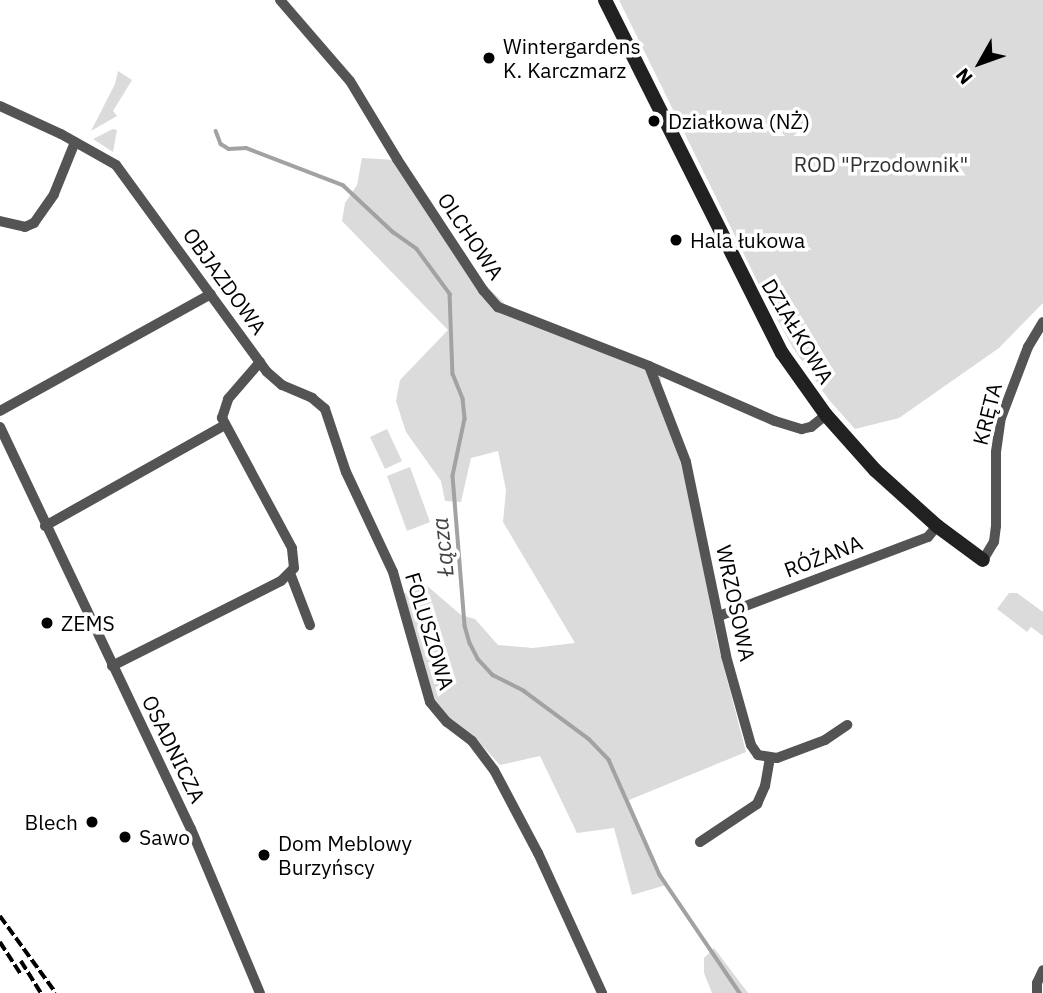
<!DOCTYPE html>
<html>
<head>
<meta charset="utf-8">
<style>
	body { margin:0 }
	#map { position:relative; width:1043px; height:993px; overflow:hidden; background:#fff; font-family:"IBM Plex Sans",sans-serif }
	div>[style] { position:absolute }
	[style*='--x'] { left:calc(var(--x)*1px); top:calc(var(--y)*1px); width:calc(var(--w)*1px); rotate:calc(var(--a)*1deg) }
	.green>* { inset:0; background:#dbdbdb }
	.stream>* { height:3.5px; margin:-1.75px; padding:0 1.75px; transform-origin:1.75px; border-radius:1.75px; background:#a2a2a2 }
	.street>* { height:10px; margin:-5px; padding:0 5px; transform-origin:5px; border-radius:5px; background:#545454 }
	.secondary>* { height:14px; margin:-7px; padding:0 7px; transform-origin:7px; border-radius:7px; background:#212121 }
	.rail>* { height:3.5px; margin-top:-1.75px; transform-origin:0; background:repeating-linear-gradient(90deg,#000 0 10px,transparent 0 13.5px) }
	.dots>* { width:19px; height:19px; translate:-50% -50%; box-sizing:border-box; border:4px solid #fff; border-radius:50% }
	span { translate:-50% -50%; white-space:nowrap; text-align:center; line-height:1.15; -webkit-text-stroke:7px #fff; paint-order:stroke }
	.poi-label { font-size:21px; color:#000 }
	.left { translate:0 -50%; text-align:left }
	.right { translate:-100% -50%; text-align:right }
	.park-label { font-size:21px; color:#323232 }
	.street-label { font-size:21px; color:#000 }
	.water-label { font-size:23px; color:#434343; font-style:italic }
	.north { position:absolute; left:945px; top:28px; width:70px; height:70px; -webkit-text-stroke:5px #fff; paint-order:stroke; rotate:230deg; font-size:19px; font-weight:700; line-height:28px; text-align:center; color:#000 }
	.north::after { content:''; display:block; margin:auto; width:24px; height:32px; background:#000; clip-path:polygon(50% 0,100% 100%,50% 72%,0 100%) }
</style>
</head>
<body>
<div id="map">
	<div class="green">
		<i style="clip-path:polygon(619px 0,1043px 0,1043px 303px,999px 348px,899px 418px,855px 429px,829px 400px,793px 348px,766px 299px)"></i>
		<i style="clip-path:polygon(118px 71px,132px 80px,113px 111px,117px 116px,91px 131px,115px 84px)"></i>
		<i style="clip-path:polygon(113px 129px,117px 130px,113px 152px,93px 139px)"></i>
		<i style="clip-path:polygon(362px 158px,395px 160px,470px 270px,508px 307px,664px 367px,658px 392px,689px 490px,717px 641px,746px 752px,629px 800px,666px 885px,632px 895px,614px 828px,577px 833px,540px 756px,500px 765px,477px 740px,439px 709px,427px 686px,403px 594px,425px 584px,461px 615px,475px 619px,498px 645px,533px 648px,575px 643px,503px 522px,506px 490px,498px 451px,471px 458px,461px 502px,445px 501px,441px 481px,406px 432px,396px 401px,400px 380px,448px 330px,342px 221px,345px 203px,357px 185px)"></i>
		<i style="clip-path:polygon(387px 429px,402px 461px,385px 469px,370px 437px)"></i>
		<i style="clip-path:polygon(410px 467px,430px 522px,407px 531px,387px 476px)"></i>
		<i style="clip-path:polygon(1009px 593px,1017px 593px,1043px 612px,1043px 636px,1031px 627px,1027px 632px,997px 609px)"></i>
		<i style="clip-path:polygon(714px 948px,748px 993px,712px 993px,704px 973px,704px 958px)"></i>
	</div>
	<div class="stream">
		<i style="--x:216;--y:131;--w:14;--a:69"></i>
		<i style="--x:221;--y:144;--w:9;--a:32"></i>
		<i style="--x:229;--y:149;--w:17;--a:-3"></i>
		<i style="--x:246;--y:148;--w:104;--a:20.9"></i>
		<i style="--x:343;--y:185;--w:69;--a:43.2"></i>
		<i style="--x:393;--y:232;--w:29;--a:35"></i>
		<i style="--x:417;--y:249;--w:56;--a:53.7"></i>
		<i style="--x:450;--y:294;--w:80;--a:87.9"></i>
		<i style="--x:453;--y:374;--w:27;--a:68"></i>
		<i style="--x:463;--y:399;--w:20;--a:84"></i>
		<i style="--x:465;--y:419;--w:58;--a:101.9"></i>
		<i style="--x:453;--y:476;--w:150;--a:85.4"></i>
		<i style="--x:465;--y:626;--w:18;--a:74"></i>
		<i style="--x:470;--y:643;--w:18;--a:63"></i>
		<i style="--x:478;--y:659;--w:22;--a:47"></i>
		<i style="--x:493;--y:675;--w:35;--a:27"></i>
		<i style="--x:524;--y:691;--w:81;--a:36.4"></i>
		<i style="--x:589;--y:739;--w:29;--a:46"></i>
		<i style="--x:609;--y:760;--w:126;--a:66.1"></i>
		<i style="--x:660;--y:875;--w:143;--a:55.9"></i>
	</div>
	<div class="street">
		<i style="--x:280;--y:0;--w:107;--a:49.2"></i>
		<i style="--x:350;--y:81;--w:91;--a:58.9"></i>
		<i style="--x:397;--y:159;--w:157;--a:56.7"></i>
		<i style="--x:483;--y:290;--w:23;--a:49"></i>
		<i style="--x:498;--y:307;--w:162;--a:21.3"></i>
		<i style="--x:649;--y:366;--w:137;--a:23.6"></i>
		<i style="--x:775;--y:421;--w:28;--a:17"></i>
		<i style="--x:802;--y:429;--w:9;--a:-13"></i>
		<i style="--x:811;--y:427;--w:19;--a:-39"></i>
		<i style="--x:0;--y:106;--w:67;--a:24.7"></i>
		<i style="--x:61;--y:134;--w:63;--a:29.4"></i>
		<i style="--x:116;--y:165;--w:256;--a:53.9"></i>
		<i style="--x:267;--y:372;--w:20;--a:41"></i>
		<i style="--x:282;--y:385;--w:33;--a:23"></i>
		<i style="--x:312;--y:398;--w:17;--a:40"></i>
		<i style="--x:325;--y:409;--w:66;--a:71.6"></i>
		<i style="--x:346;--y:472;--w:110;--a:64.8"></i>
		<i style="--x:393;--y:572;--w:135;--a:74.1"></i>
		<i style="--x:430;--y:702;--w:26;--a:50"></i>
		<i style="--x:447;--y:722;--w:31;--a:37"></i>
		<i style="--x:472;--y:741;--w:36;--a:53"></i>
		<i style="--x:494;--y:770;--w:94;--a:62.1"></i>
		<i style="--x:538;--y:853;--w:154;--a:65.4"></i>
		<i style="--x:0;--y:221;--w:26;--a:13"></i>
		<i style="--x:25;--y:227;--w:10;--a:-24"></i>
		<i style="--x:34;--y:223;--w:35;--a:-55"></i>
		<i style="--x:54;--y:194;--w:56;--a:-68"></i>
		<i style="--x:649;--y:366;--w:103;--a:68.9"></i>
		<i style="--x:686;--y:462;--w:198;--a:78.3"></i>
		<i style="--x:726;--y:656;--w:92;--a:74.3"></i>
		<i style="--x:751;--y:745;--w:12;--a:55"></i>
		<i style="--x:758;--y:755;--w:19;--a:9"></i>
		<i style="--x:777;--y:758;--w:51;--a:-20.6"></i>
		<i style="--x:825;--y:740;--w:27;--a:-34"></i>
		<i style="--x:0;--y:411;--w:241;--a:-29"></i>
		<i style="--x:0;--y:427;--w:445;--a:64.6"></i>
		<i style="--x:191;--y:829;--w:178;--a:67.2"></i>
		<i style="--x:45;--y:526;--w:206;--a:-29.3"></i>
		<i style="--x:983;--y:560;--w:21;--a:-59"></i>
		<i style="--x:994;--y:542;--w:16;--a:-83"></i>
		<i style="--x:996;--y:526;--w:74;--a:-90"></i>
		<i style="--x:996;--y:452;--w:34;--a:-82"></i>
		<i style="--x:1001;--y:418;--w:76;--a:-69.2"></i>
		<i style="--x:1028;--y:347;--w:29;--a:-59"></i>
		<i style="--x:290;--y:573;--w:56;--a:69"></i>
		<i style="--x:719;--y:616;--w:223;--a:-20.7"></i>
		<i style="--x:928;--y:537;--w:14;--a:-51"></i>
		<i style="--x:112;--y:666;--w:189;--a:-26.7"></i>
		<i style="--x:281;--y:581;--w:18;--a:-45"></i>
		<i style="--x:294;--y:568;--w:20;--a:-96"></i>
		<i style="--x:292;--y:548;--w:148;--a:-118.3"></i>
		<i style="--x:222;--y:418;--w:20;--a:-72"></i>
		<i style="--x:228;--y:399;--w:49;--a:-49.1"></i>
		<i style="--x:700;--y:842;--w:69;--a:-33.7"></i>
		<i style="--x:757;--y:804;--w:20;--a:-66"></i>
		<i style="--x:765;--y:786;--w:27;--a:-80"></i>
		<i style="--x:1037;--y:993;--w:10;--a:-90"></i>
		<i style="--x:1037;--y:983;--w:14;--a:-65"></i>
	</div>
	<div class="secondary">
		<i style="--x:605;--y:0;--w:395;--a:63.4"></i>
		<i style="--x:782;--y:353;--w:76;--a:54.6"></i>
		<i style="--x:826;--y:415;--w:74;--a:48.3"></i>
		<i style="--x:875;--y:470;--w:84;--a:42.1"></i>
		<i style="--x:937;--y:526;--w:57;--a:36.5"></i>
	</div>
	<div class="rail">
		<i style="--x:0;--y:916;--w:95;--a:54"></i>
		<i style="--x:0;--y:942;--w:38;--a:57"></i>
		<i style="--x:21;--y:961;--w:38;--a:58"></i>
	</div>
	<div class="dots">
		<i style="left:489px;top:58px;background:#000"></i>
		<i style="left:654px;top:121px;background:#000"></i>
		<i style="left:676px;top:240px;background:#000"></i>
		<i style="left:47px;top:623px;background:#000"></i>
		<i style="left:92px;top:822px;background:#000"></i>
		<i style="left:125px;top:837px;background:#000"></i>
		<i style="left:264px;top:855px;background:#000"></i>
	</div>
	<div class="poi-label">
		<span class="left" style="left:503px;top:58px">Wintergardens<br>K. Karczmarz</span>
		<span class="left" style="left:668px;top:121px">Działkowa (NŻ)</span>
		<span class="left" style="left:690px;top:240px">Hala łukowa</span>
		<span class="left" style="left:61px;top:623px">ZEMS</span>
		<span class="right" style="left:78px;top:822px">Blech</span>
		<span class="left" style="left:139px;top:837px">Sawo</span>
		<span class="left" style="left:278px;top:855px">Dom Meblowy<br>Burzyńscy</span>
	</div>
	<div class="park-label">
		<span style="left:881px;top:164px">ROD "Przodownik"</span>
	</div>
	<div class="street-label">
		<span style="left:471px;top:236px;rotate:56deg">OLCHOWA</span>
		<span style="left:225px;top:281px;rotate:54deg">OBJAZDOWA</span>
		<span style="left:798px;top:331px;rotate:59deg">DZIAŁKOWA</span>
		<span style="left:987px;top:414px;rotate:-76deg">KRĘTA</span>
		<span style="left:823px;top:556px;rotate:-21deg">RÓŻANA</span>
		<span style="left:736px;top:603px;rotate:78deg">WRZOSOWA</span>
		<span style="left:430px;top:631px;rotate:73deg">FOLUSZOWA</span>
		<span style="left:174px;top:749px;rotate:64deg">OSADNICZA</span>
	</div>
	<div class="water-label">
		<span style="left:442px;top:547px;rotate:-96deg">Łącza</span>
	</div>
	<div class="north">N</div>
</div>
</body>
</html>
